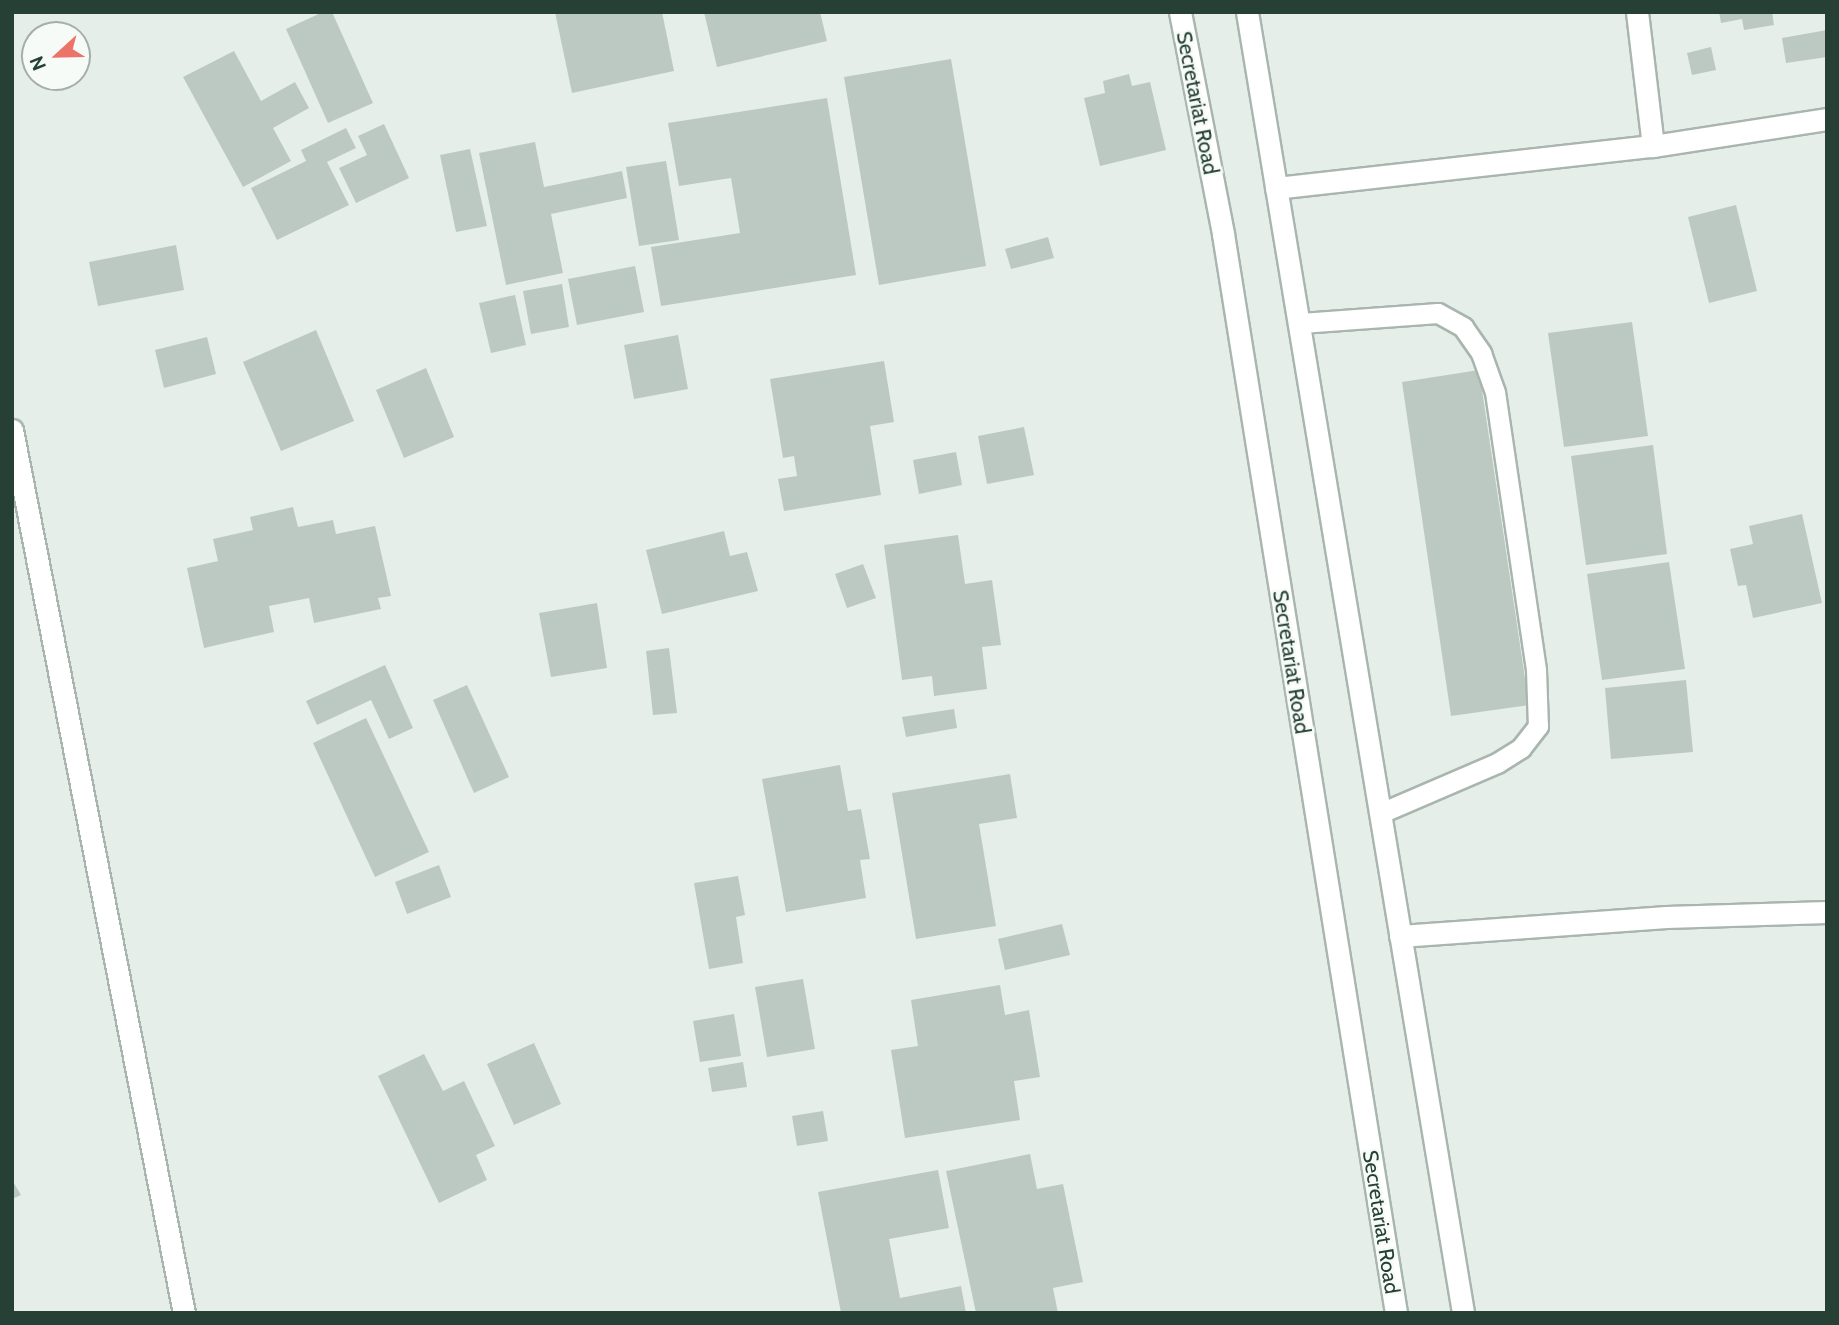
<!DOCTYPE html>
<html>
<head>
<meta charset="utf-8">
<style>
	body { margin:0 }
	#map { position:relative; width:1839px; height:1325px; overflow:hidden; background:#e6eee9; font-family:Cabin,sans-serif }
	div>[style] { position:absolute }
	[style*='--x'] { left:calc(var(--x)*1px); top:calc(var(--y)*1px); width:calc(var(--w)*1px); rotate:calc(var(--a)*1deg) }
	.building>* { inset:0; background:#bcc9c2 }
	.roads { filter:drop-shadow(2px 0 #a9b6af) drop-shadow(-2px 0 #a9b6af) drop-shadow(0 2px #a9b6af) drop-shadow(0 -2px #a9b6af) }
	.service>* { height:19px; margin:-9.5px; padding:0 9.5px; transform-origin:9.5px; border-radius:9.5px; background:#fff }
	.minor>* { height:21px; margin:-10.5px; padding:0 10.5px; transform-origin:10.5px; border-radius:10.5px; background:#fff }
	span { translate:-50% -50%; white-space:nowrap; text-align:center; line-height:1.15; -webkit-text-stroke:5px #f7fbf8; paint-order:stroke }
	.street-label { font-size:21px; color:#264035 }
	.frame { position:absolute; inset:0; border:14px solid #264035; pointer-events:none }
	.north { position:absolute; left:21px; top:21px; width:70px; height:70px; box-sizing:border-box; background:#f7fbf8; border:2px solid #a3b0aa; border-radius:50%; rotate:248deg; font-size:19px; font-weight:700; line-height:28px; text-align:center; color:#264035 }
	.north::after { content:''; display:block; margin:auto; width:24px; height:32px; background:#eb7368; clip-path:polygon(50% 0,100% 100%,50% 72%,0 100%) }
</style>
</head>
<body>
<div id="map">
	<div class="building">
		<i style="clip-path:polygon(323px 12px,332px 12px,373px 103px,328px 123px,286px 29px)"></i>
		<i style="clip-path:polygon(555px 12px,662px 12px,674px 71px,572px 93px)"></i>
		<i style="clip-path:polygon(704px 12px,820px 12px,827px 41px,717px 67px)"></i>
		<i style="clip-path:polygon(1719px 12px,1772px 12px,1774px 25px,1744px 30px,1742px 19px,1721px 23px)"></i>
		<i style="clip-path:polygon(1827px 30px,1827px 57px,1786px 63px,1782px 38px)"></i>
		<i style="clip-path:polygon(1711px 47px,1716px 70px,1692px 75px,1687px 53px)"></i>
		<i style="clip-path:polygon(234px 51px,261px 101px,295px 82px,309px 108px,273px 128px,291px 161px,243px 187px,183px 77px)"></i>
		<i style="clip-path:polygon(951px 59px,986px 266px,879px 285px,844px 77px)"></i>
		<i style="clip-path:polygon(1129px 74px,1132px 86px,1150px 82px,1166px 150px,1100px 166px,1084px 98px,1105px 93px,1103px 81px)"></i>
		<i style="clip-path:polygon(827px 98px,856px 275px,661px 306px,651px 247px,740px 233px,731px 178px,679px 186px,668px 123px)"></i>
		<i style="clip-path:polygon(384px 124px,409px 178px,356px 203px,339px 168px,367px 155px,358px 136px)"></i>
		<i style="clip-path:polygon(346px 128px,356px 148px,327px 162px,349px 205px,277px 240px,251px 188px,306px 161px,301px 150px)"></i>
		<i style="clip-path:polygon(535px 142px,544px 187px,622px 171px,627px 198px,551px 214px,563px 273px,506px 285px,479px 153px)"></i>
		<i style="clip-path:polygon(470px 149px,487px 226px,456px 232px,440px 155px)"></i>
		<i style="clip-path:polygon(666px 161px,679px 240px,639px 246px,626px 167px)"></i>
		<i style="clip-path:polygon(1736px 205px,1757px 291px,1709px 303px,1688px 217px)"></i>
		<i style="clip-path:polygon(1048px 237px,1054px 258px,1011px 269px,1005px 249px)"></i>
		<i style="clip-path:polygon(176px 245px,184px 290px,98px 306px,89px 262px)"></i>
		<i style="clip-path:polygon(635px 266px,644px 312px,577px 325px,568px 279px)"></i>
		<i style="clip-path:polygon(562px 284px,569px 327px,531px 334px,523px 291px)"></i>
		<i style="clip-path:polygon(515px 295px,526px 345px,491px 353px,479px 303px)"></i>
		<i style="clip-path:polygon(1632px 322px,1648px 436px,1564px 447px,1548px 333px)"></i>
		<i style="clip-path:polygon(316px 330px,354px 421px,281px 451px,243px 362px)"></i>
		<i style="clip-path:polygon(678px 335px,688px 389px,634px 399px,624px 345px)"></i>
		<i style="clip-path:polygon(207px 337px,216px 374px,164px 388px,155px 350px)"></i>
		<i style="clip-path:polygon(884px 361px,894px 422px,870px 426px,881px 495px,784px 511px,778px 479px,797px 476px,794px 456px,783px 458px,770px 379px)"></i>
		<i style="clip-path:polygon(426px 368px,454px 437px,404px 458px,376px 390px)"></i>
		<i style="clip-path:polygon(1479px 370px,1529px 705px,1451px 716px,1402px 382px)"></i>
		<i style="clip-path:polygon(1024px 427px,1034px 475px,987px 484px,978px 436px)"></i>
		<i style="clip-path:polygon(1653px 445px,1667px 554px,1586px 565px,1571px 456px)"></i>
		<i style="clip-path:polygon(956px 452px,962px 485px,919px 494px,913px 460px)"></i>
		<i style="clip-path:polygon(293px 507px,298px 527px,333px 520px,336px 534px,375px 526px,391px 596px,378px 598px,381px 609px,314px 623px,309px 598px,269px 606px,274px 632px,204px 648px,187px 568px,218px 561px,213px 539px,253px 530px,250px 517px)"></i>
		<i style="clip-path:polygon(1802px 514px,1822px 603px,1753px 618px,1746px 585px,1738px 586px,1730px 549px,1753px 544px,1749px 526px)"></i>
		<i style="clip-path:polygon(724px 531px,730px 556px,747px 552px,758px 591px,662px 614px,646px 550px)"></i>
		<i style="clip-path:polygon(958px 535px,965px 584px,992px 580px,1001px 645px,982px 647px,987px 689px,934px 696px,932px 676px,902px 680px,884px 545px)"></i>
		<i style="clip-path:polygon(1669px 562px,1685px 669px,1602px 680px,1587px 574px)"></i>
		<i style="clip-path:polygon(863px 564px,876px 598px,847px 608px,835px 574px)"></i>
		<i style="clip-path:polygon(597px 603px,607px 668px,551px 677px,539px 613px)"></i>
		<i style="clip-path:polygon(669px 648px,677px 713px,653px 715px,646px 651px)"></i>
		<i style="clip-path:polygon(385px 665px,413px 728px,389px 739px,371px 700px,317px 725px,306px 701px)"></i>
		<i style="clip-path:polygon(1686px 680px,1693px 752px,1611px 759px,1605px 688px)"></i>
		<i style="clip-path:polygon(467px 685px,509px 777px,474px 793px,433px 700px)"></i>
		<i style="clip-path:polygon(954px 709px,957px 728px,906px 737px,902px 717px)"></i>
		<i style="clip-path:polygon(366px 718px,429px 852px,375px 877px,313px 743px)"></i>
		<i style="clip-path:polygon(840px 765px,848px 811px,861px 809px,870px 859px,860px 860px,866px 898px,786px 912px,762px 779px)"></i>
		<i style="clip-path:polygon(1010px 774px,1017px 818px,979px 824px,996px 926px,916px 939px,892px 793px)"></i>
		<i style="clip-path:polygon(439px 865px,451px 897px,407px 914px,395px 882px)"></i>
		<i style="clip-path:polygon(738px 876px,745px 915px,736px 917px,743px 963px,709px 969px,694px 883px)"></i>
		<i style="clip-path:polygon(1062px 924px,1070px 955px,1005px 970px,998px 939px)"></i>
		<i style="clip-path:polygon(803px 979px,815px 1049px,767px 1057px,755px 987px)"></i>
		<i style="clip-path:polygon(1000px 985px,1005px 1015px,1029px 1010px,1040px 1077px,1014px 1081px,1020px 1120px,905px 1138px,891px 1050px,918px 1046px,911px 1000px)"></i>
		<i style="clip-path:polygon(734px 1014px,741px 1056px,700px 1062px,693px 1021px)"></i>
		<i style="clip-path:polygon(534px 1043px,561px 1104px,514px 1125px,487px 1064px)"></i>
		<i style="clip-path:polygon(424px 1054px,443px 1091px,464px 1081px,495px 1146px,476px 1155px,487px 1180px,439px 1203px,378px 1076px)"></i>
		<i style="clip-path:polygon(743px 1062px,747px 1087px,712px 1092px,708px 1068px)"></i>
		<i style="clip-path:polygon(823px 1111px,828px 1141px,797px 1146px,792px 1116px)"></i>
		<i style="clip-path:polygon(1030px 1154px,1037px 1189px,1063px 1184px,1083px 1282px,1053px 1288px,1058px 1313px,976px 1313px,946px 1171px)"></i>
		<i style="clip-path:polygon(938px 1170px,949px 1228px,889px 1239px,900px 1298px,961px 1286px,966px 1313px,841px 1313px,818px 1192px)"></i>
		<i style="clip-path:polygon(12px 1180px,21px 1195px,12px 1199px)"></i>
	</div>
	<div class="roads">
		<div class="service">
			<i style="--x:1301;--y:323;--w:137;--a:-4.2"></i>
			<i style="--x:1438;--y:313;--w:29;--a:29"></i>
			<i style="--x:1463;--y:327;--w:32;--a:55"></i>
			<i style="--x:1481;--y:353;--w:41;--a:70.3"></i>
			<i style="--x:1495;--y:392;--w:281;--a:81.6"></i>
			<i style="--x:1536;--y:670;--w:56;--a:88"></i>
			<i style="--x:1538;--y:726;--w:28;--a:128"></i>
			<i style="--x:1521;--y:748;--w:28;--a:148"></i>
			<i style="--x:1497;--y:763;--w:126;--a:156.7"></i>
		</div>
		<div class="minor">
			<i style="--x:1180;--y:12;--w:226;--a:79"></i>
			<i style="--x:1223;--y:234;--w:1093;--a:80.89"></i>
			<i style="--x:1247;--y:12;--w:1319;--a:80.57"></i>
			<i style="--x:1637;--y:12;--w:135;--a:83.2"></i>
			<i style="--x:1276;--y:188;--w:379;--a:-6.4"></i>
			<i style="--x:1653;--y:146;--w:176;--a:-8.8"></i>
			<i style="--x:12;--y:430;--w:900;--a:78.98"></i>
			<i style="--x:1400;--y:936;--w:267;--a:-4.1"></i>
			<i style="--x:1666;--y:917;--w:161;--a:-1.8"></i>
		</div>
	</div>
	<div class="street-label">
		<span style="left:1197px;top:103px;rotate:79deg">Secretariat Road</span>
		<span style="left:1291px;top:662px;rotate:81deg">Secretariat Road</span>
		<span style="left:1381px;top:1222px;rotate:81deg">Secretariat Road</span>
	</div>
	<div class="frame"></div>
	<div class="north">N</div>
</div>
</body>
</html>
